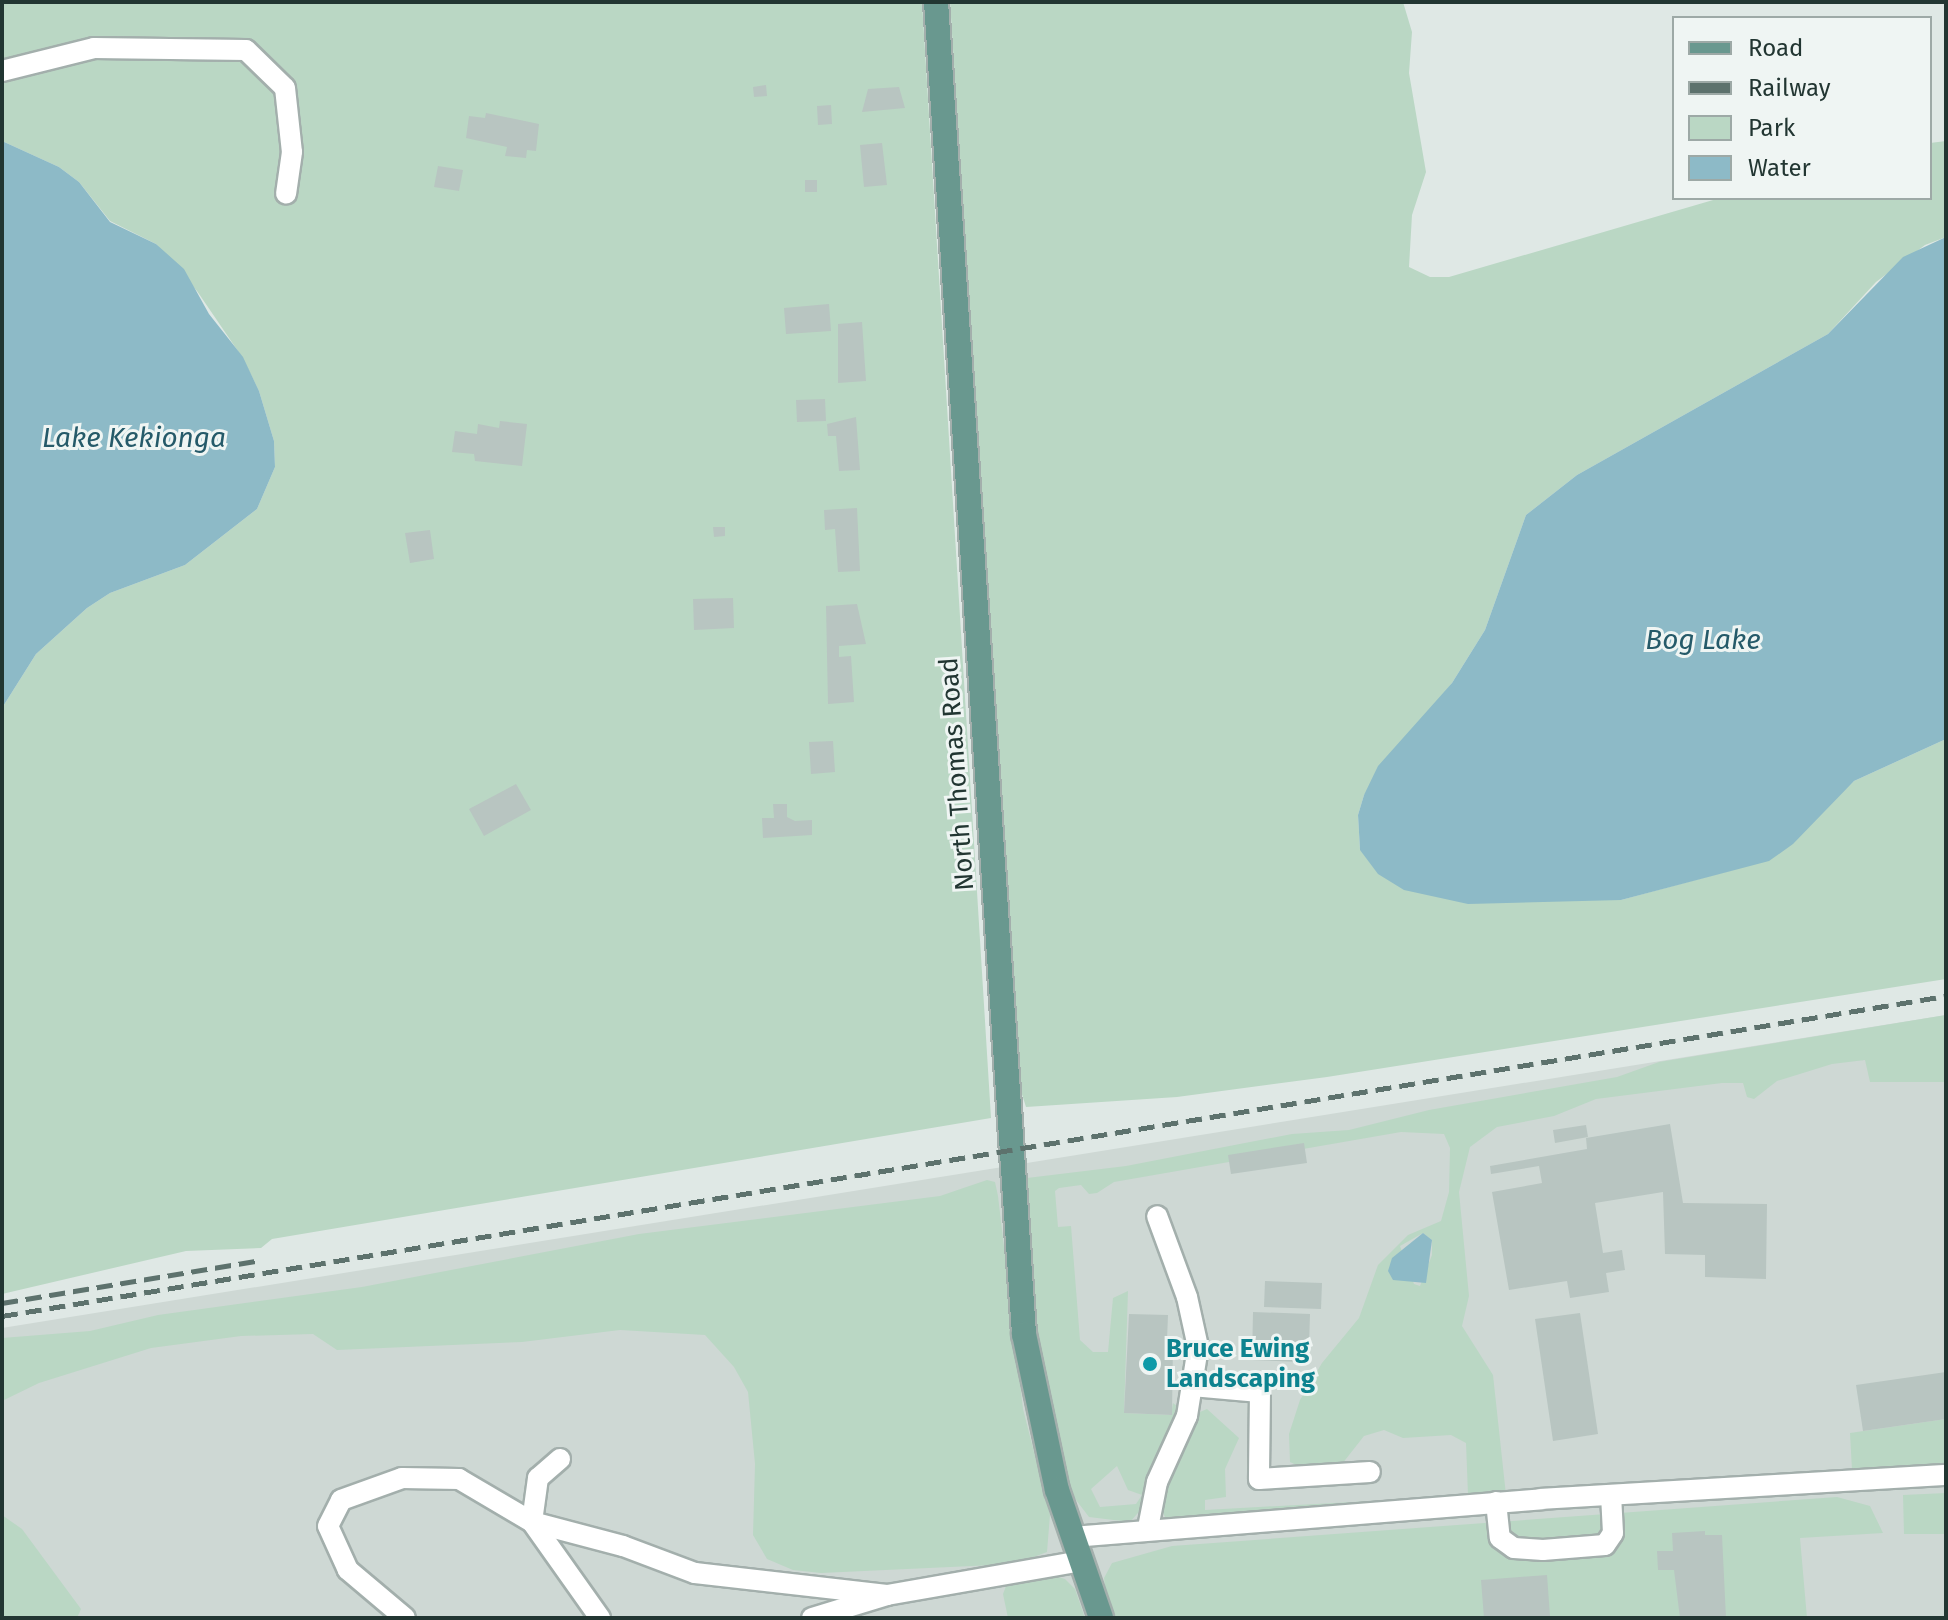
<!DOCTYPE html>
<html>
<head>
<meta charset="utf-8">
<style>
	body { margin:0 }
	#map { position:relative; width:1948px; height:1620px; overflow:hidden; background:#dfe8e5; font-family:"Fira Sans",sans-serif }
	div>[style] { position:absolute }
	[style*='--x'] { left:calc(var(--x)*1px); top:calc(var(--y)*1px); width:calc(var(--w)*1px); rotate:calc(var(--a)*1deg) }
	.built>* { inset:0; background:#ced8d4 }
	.green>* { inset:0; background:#bad7c4 }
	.water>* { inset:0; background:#8dbac7 }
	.building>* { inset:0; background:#b8c5c1 }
	.roads { filter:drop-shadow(2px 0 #a3afac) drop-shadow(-2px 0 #a3afac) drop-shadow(0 2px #a3afac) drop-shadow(0 -2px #a3afac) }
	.minor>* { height:20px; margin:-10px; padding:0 10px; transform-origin:10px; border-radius:10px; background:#fff }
	.major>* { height:24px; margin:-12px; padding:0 12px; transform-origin:12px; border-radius:12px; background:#69988f }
	.rail>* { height:5px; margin-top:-2.5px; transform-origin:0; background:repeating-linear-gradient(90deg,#5d726d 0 16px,transparent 0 24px) }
	.dots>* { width:22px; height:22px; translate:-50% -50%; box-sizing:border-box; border:4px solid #eff5f3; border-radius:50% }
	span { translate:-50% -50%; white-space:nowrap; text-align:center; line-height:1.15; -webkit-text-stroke:6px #eff5f3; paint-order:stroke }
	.street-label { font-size:26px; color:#223632 }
	.culture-label { font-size:26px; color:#0d838f; font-weight:700 }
	.left { translate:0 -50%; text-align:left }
	.water-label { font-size:28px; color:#255a69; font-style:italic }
	.frame { position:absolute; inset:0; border:4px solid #223632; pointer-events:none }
	.legend { position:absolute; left:1672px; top:16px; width:260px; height:184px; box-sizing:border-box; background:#eff5f3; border:2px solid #9da9a6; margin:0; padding:10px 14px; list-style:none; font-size:24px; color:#223632 }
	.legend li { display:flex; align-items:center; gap:16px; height:40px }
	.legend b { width:40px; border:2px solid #9da9a6 }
</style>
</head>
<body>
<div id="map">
	<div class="built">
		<i style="clip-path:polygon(1946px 1015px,1946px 1618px,2px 1618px,2px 1328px)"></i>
	</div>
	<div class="green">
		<i style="clip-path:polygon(2px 2px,922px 2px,991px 1118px,272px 1239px,261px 1248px,186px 1251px,2px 1294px,2px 708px,36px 654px,87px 608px,110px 593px,185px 565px,257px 509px,275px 467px,274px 441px,259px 391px,242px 357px,197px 291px,156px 244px,110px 221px,79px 182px,59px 167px,2px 141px)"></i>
		<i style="clip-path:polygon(950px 2px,1403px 2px,1412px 32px,1409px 73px,1426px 172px,1412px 215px,1409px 267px,1430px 277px,1449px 277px,1720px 198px,1930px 198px,1930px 143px,1946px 141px,1946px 237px,1925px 245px,1876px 282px,1828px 334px,1577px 475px,1526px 515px,1485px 630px,1452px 683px,1364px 795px,1358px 815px,1360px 850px,1621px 900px,1769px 860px,1854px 781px,1946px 739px,1946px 979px,1327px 1077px,1177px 1097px,1026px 1107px,1020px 1088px)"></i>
		<i style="clip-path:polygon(evenodd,1946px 1015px,1946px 1082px,1870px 1082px,1865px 1060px,1832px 1064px,1777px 1081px,1754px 1099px,1747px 1097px,1743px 1083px,1722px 1083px,1596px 1099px,1554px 1116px,1497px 1127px,1470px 1147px,1459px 1192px,1469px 1296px,1462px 1326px,1493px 1375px,1506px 1495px,1468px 1495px,1466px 1443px,1451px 1435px,1403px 1438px,1384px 1430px,1364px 1436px,1342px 1464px,1303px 1468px,1290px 1462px,1289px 1434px,1300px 1400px,1322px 1363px,1359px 1318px,1378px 1265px,1408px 1235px,1441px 1221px,1449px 1192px,1450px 1148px,1444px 1134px,1401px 1132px,1114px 1182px,1097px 1193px,1089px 1194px,1081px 1185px,1059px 1188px,1055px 1191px,1058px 1227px,1071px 1226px,1080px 1340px,1093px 1352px,1108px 1352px,1113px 1298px,1128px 1291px,1124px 1413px,1171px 1415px,1173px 1403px,1178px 1407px,1177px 1425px,1144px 1506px,1130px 1522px,1089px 1517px,1073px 1496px,1061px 1460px,1037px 1341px,1027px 1178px,1126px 1166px,1292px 1134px,1349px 1130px,1429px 1110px,1617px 1077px,1659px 1062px,1946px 1015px,1423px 1233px,1432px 1240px,1432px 1255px,1420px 1286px,1414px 1284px,1400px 1246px,1423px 1233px,1946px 1015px,1117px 1466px,1128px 1490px,1142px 1495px,1136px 1504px,1100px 1507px,1091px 1489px,1117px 1466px)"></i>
		<i style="clip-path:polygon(987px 1180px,995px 1182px,998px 1196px,1023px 1409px,1050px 1515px,1047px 1552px,1015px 1564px,821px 1573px,793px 1570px,767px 1559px,753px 1535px,755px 1464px,748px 1392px,734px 1367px,705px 1335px,620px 1330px,522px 1342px,337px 1350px,313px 1334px,241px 1336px,151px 1348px,39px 1383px,2px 1401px,2px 1338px,90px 1331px,158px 1315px,362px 1287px,639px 1234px,940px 1196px)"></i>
		<i style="clip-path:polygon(1207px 1409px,1239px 1438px,1225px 1469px,1226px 1497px,1205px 1500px,1205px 1510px,1408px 1499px,1409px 1507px,1168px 1523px,1162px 1511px,1169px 1474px,1200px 1412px)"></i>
		<i style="clip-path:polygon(1946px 1419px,1946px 1473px,1852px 1470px,1850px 1433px)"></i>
		<i style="clip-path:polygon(1946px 1493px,1946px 1534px,1904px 1534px,1903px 1495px)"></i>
		<i style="clip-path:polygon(1837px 1497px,1870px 1506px,1883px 1533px,1800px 1538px,1807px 1618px,1113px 1618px,1107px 1602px,1104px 1578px,1112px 1563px,1172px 1546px)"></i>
		<i style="clip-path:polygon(2px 1515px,22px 1529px,81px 1609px,77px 1618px,2px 1618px)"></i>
		<i style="clip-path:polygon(1045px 1573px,1065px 1579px,1075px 1589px,1085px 1618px,1008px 1618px,1003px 1594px,1008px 1581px)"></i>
	</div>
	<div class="water">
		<i style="clip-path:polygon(2px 141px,59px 167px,79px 182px,110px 222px,156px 244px,184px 269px,209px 314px,243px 357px,259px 391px,274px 441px,275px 467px,257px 509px,185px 565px,110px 593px,87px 608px,36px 654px,2px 708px)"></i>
		<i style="clip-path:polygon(1946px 237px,1946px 739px,1854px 781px,1793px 844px,1769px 861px,1621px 900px,1468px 904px,1404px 890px,1378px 874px,1360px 850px,1358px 815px,1364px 795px,1378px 766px,1452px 683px,1485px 630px,1526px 515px,1577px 475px,1828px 334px,1903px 257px)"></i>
		<i style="clip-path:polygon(1423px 1233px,1432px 1240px,1426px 1283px,1393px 1280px,1388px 1271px,1392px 1258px)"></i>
	</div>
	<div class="building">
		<i style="clip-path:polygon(766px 85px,767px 96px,754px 97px,753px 87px)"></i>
		<i style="clip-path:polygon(899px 87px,905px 108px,862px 112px,868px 89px)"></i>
		<i style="clip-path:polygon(831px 105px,832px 124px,818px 125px,817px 106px)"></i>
		<i style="clip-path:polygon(486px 113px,539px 124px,536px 151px,527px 150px,526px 158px,505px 156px,507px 147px,466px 138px,469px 116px,485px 118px)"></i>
		<i style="clip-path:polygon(882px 143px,887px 185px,864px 187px,860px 145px)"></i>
		<i style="clip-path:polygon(438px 166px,463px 170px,459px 191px,434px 187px)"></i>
		<i style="clip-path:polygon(805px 180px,817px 180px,817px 192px,805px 192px)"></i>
		<i style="clip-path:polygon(829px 304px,831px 331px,786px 334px,784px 308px)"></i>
		<i style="clip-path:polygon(862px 322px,866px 381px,838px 383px,838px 324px)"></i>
		<i style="clip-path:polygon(825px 399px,826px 421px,797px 422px,796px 400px)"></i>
		<i style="clip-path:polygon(856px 417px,860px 470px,839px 471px,836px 436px,828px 436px,827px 424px)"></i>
		<i style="clip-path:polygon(500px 421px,527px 424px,522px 466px,475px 461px,474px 454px,452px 452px,455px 431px,477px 434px,478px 424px,499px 428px)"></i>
		<i style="clip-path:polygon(857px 508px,860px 571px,838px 572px,835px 529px,825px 530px,824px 510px)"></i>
		<i style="clip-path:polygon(713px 527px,725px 527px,725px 536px,714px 537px)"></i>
		<i style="clip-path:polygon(430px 530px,434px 559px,410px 563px,405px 533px)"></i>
		<i style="clip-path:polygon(733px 598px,734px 628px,694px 630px,693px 599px)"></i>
		<i style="clip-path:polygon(857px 604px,866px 644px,839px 646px,839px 657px,851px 656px,854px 702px,828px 704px,826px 606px)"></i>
		<i style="clip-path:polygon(833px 741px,835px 772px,811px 774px,809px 742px)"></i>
		<i style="clip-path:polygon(516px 784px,531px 810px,484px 836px,469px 809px)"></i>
		<i style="clip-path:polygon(773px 804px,787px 804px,787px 817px,795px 821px,812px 820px,812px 835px,763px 838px,762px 818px,774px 818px)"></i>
		<i style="clip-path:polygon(1670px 1124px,1683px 1203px,1767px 1204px,1766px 1279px,1705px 1277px,1705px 1255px,1665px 1254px,1663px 1192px,1595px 1203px,1603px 1253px,1622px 1250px,1625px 1270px,1606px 1273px,1609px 1292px,1570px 1298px,1567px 1281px,1509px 1290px,1492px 1192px,1542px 1183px,1539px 1166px,1491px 1174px,1490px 1166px,1587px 1149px,1586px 1138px)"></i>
		<i style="clip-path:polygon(1586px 1125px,1588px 1137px,1555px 1143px,1553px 1130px)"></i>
		<i style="clip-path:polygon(1304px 1143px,1307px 1163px,1231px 1174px,1228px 1155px)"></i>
		<i style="clip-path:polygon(1265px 1281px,1322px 1283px,1321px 1309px,1264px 1307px)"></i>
		<i style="clip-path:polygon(1253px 1312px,1310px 1314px,1309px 1346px,1301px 1346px,1300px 1362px,1252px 1360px)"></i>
		<i style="clip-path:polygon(1580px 1313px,1598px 1434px,1553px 1441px,1535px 1319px)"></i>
		<i style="clip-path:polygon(1129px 1314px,1168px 1315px,1167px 1340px,1173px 1340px,1172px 1415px,1124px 1413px)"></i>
		<i style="clip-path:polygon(1946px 1372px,1946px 1419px,1863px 1431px,1856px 1385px)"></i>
		<i style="clip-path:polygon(1705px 1531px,1705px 1535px,1722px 1535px,1726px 1618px,1680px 1618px,1674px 1570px,1658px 1570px,1657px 1551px,1673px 1551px,1672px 1533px)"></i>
		<i style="clip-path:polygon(1547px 1575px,1550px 1616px,1484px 1618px,1481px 1580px)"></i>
	</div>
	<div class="roads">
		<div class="minor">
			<i style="--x:2;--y:71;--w:95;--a:-14"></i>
			<i style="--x:94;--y:48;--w:152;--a:0.8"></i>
			<i style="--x:246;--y:50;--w:54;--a:44.3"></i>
			<i style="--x:285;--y:88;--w:64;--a:83.8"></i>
			<i style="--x:292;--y:152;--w:42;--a:98.1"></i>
			<i style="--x:1192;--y:1386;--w:68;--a:5"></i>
			<i style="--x:1260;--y:1392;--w:87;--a:90.7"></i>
			<i style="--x:1259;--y:1479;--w:111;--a:-3.6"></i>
			<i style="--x:560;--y:1459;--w:29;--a:139"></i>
			<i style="--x:538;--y:1478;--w:44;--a:97.8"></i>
			<i style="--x:532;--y:1522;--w:118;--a:54.7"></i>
			<i style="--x:1496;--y:1502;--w:36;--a:84"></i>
			<i style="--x:1500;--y:1538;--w:17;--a:36"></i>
			<i style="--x:1514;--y:1548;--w:29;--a:4"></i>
			<i style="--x:1543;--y:1550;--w:62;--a:-4.6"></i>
			<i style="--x:1605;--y:1545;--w:14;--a:-56"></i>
			<i style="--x:1613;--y:1533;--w:37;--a:-93"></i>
			<i style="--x:1148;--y:1528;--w:47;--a:-78.9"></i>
			<i style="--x:1157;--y:1482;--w:72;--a:-65.6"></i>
			<i style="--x:1187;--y:1416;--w:70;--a:-80.9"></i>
			<i style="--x:1198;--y:1347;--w:51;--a:-102.4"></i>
			<i style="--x:1187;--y:1297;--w:86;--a:-110.3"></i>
			<i style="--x:1073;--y:1537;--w:470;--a:-4.6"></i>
			<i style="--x:1541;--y:1499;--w:406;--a:-3.4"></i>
			<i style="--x:405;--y:1618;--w:75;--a:-139.9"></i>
			<i style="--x:348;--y:1570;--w:48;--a:-114.4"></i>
			<i style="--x:328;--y:1526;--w:29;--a:-63"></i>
			<i style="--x:341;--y:1500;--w:65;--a:-19.8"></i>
			<i style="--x:402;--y:1478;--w:57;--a:1"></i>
			<i style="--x:459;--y:1479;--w:85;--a:30.5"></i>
			<i style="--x:532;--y:1522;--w:94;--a:14.8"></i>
			<i style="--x:623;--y:1546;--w:77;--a:20.6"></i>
			<i style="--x:695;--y:1573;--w:193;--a:6.5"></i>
			<i style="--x:812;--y:1618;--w:78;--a:-17"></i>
			<i style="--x:887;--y:1595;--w:198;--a:-9.9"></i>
		</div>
		<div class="major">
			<i style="--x:936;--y:2;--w:1335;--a:86.22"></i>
			<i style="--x:1024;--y:1334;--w:159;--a:78.1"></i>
			<i style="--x:1057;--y:1490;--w:135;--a:71"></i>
		</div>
	</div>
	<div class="rail">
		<i style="--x:2;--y:1303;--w:257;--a:-9.4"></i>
		<i style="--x:2;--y:1316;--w:1970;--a:-9.35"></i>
	</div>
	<div class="dots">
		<i style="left:1150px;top:1364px;background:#0f9aa8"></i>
	</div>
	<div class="street-label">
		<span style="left:957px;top:774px;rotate:-94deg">North Thomas Road</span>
	</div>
	<div class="culture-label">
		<span class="left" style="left:1166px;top:1364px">Bruce Ewing<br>Landscaping</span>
	</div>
	<div class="water-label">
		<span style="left:134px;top:438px">Lake Kekionga</span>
		<span style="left:1703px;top:640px">Bog Lake</span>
	</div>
	<div class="frame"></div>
	<ul class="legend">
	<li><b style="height:10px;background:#69988f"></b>Road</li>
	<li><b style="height:10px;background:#5d726d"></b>Railway</li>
	<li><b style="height:22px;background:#bad7c4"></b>Park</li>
	<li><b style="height:22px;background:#8dbac7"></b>Water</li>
	</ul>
</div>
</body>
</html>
